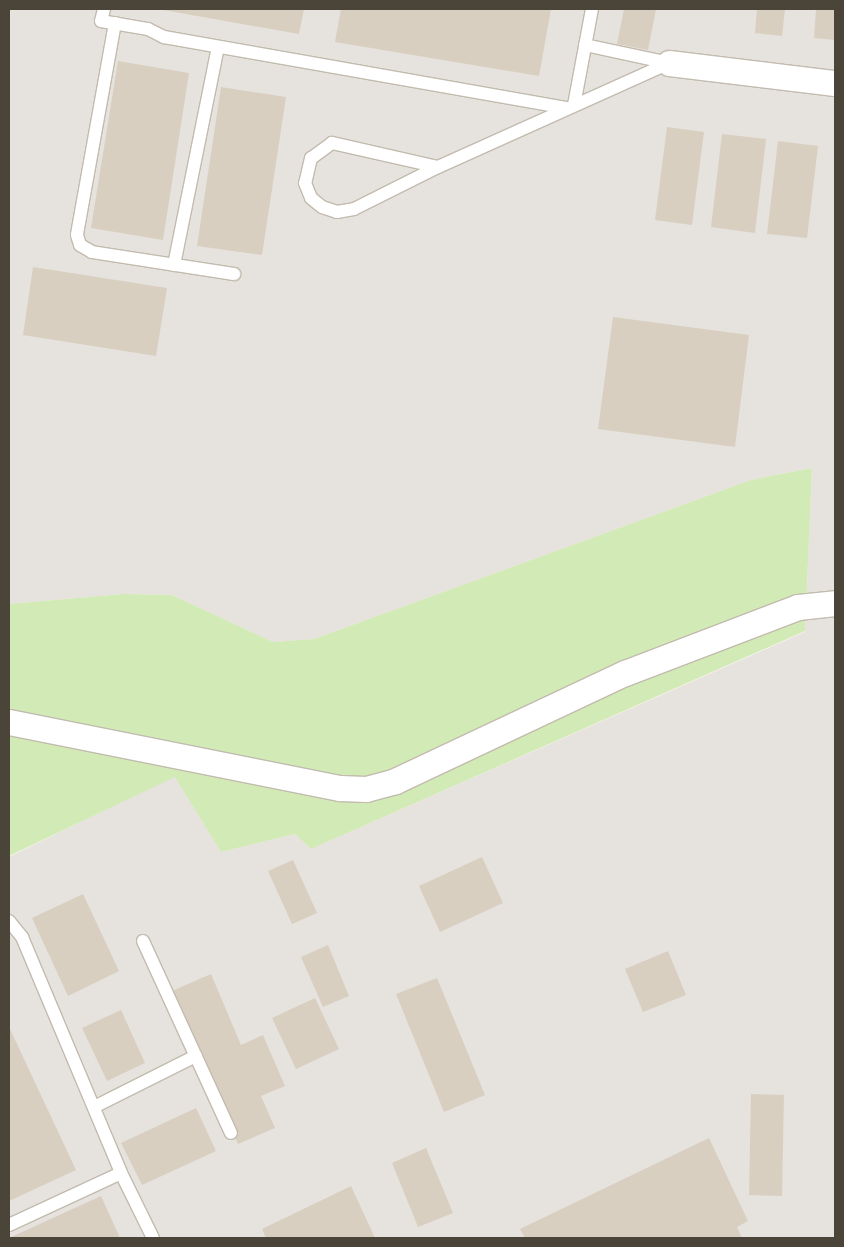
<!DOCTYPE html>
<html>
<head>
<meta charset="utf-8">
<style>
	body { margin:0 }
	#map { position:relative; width:844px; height:1247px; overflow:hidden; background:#f6f3ec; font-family:"Public Sans",sans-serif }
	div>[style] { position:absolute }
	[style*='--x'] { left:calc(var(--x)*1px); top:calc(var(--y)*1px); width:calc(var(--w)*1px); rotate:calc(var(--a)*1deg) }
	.industrial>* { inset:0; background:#e6e2dd }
	.green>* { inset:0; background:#d2eab5 }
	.building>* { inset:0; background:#d8cfc1 }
	.roads { filter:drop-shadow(1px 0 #c2bbae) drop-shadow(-1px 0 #c2bbae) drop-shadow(0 1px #c2bbae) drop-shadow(0 -1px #c2bbae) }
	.lane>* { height:12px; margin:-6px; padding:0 6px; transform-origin:6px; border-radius:6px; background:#fff }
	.street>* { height:25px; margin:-12.5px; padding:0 12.5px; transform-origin:12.5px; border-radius:12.5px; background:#fff }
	span { translate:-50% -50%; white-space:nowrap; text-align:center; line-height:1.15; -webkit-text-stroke:4px #fff; paint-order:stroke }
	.frame { position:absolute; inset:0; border:10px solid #4b4439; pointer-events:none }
</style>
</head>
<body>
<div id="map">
	<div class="industrial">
		<i style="clip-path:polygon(9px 9px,835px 9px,835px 1238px,9px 1238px,9px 857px,175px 776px,221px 852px,295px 834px,311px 849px,805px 632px,812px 468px,751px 480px,314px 639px,273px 642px,172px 595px,123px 594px,9px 604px)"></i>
	</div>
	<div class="green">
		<i style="clip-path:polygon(812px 468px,805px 631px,311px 849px,295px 834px,221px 852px,175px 777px,9px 856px,9px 604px,123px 594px,172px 595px,273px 642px,314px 639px,751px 480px)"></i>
	</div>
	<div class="building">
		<i style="clip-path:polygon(158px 9px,304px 9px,299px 34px)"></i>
		<i style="clip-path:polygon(341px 9px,551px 9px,539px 76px,335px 42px)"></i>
		<i style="clip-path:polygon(624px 9px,656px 9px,648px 50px,617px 44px)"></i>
		<i style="clip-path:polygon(757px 9px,785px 9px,782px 36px,755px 33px)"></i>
		<i style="clip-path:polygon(816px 9px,835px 9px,835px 40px,814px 38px)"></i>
		<i style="clip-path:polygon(118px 61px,189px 73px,163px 240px,91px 228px)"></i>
		<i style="clip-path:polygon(221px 87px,286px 97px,262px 255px,197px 246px)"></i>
		<i style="clip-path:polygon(667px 127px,704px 132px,692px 225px,655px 220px)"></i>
		<i style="clip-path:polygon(722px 134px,766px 139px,755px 233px,711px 227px)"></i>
		<i style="clip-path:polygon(778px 141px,818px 146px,807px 238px,767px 234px)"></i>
		<i style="clip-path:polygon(33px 267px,167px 288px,156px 356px,23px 335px)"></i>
		<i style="clip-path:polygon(613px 317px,749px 335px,735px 447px,598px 429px)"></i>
		<i style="clip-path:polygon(482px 857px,503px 903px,440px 932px,419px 886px)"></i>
		<i style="clip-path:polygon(293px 860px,317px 913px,292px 924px,268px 871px)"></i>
		<i style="clip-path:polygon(83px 894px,119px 971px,68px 996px,32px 918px)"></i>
		<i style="clip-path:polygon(328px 945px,349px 996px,323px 1007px,301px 957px)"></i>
		<i style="clip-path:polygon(668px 951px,686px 995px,643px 1012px,625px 969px)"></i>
		<i style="clip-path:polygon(211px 974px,241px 1045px,263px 1035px,285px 1086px,261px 1096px,275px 1128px,238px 1144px,172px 991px)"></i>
		<i style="clip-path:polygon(437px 978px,485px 1095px,444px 1112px,396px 994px)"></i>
		<i style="clip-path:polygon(315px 998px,339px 1049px,296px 1069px,272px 1018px)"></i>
		<i style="clip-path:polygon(121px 1010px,145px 1063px,107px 1081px,82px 1028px)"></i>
		<i style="clip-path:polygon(9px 1027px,76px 1170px,9px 1201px)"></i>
		<i style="clip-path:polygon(751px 1094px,784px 1095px,782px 1196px,749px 1195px)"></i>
		<i style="clip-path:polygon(196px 1108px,216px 1151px,142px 1185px,121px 1143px)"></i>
		<i style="clip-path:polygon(709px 1138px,748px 1221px,737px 1227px,742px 1238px,525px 1238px,520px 1229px)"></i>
		<i style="clip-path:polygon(426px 1148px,453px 1213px,418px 1227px,392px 1163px)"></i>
		<i style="clip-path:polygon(351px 1186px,375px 1238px,266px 1238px,262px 1229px)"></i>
		<i style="clip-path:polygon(101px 1196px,120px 1238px,9px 1238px)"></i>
	</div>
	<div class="roads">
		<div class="lane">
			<i style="--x:104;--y:9;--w:12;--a:104"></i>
			<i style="--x:101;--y:21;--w:48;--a:9.7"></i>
			<i style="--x:148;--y:29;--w:18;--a:27"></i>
			<i style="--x:164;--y:37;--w:408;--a:10"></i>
			<i style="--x:115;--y:23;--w:215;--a:100.2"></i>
			<i style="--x:77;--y:235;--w:10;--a:73"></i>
			<i style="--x:80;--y:245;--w:14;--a:30"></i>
			<i style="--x:92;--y:252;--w:144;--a:8.8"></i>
			<i style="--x:585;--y:45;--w:86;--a:12.1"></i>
			<i style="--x:574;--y:105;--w:98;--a:-79.4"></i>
			<i style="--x:438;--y:167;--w:109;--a:-167.2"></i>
			<i style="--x:332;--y:143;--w:26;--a:144"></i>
			<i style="--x:311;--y:158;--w:26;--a:103"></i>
			<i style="--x:305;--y:183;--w:16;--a:68"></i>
			<i style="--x:311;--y:198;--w:14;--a:39"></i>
			<i style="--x:322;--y:207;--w:16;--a:18"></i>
			<i style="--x:337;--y:212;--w:17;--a:-10"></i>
			<i style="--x:354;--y:209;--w:94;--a:-26.6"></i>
			<i style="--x:438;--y:167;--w:253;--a:-24.2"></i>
			<i style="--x:174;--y:265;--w:222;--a:-78.6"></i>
			<i style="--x:9;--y:921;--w:21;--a:51"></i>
			<i style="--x:22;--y:937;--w:256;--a:67.2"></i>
			<i style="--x:121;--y:1173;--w:72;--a:63.8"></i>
			<i style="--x:143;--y:941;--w:211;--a:65.4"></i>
			<i style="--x:94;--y:1107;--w:114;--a:-26.6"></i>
			<i style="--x:9;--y:1225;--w:123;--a:-24.9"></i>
		</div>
		<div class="street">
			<i style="--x:669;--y:63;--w:167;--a:6.9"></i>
			<i style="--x:9;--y:722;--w:338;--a:11.3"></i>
			<i style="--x:340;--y:788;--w:26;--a:2"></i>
			<i style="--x:366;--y:789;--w:30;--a:-15"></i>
			<i style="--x:395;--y:781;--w:254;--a:-25.2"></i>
			<i style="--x:625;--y:673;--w:185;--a:-20.9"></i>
			<i style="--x:798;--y:607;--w:37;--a:-6"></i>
		</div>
	</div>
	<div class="frame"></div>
</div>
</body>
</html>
